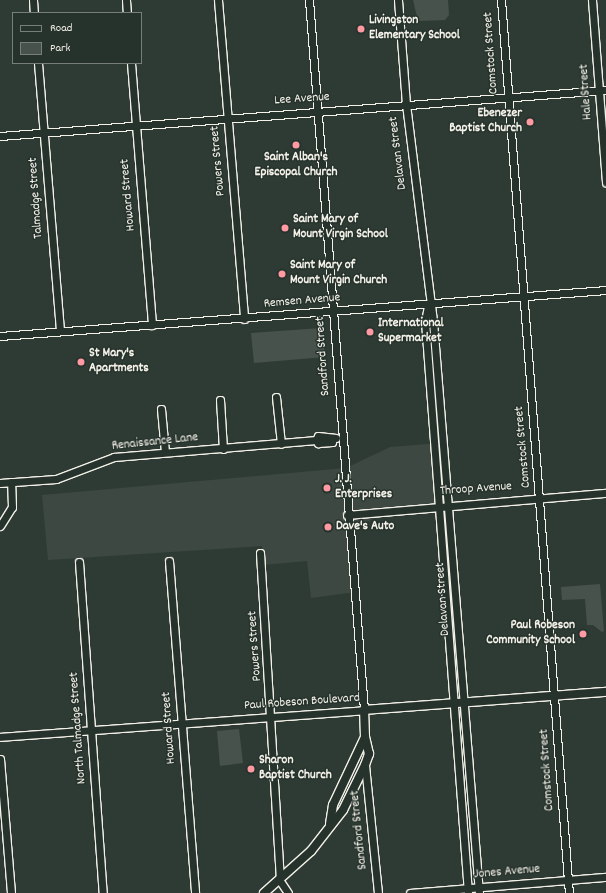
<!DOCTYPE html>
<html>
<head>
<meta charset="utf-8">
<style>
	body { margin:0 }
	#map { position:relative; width:606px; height:893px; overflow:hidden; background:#2e3b34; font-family:Dekko,sans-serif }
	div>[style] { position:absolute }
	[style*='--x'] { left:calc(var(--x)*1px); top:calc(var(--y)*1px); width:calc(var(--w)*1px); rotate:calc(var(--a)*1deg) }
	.built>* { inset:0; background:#3c4841 }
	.green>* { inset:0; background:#48524c }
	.roads { filter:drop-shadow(1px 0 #f4f1e8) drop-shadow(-1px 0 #f4f1e8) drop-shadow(0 1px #f4f1e8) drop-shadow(0 -1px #f4f1e8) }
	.minor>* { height:7px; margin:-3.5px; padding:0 3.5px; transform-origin:3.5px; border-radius:3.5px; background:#26332d }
	.tertiary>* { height:8px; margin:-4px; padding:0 4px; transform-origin:4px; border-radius:4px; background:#26332d }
	.dots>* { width:11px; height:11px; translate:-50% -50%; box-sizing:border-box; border:2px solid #26332d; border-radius:50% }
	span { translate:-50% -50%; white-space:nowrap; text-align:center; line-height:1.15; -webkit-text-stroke:3px #26332d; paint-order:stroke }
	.poi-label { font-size:13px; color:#f4f1e8; font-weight:700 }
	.left { translate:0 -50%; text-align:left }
	.right { translate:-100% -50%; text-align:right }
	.street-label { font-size:13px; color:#f4f1e8 }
	.legend { position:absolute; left:12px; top:12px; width:130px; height:52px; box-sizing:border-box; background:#26332d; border:1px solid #787f78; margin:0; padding:5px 7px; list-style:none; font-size:12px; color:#f4f1e8 }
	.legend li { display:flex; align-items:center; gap:8px; height:20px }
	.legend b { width:20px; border:1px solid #787f78 }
</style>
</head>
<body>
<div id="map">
	<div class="built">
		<i style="clip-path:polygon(440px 443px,445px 505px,396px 508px,351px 530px,356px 592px,311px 598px,307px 561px,263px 565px,262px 546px,48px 560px,42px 495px,346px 468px,390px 447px)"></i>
	</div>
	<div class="green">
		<i style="clip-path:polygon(413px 0,448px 0,449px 15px,445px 20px,418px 21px)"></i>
		<i style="clip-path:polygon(322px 328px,325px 357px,254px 363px,251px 333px)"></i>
		<i style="clip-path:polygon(600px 584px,604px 631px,602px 632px,593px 625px,587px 625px,585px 599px,562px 600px,561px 587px)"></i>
		<i style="clip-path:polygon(239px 729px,243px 763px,220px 766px,217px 731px)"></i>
	</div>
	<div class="roads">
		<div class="minor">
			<i style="--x:33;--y:0;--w:13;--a:86"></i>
			<i style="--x:126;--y:0;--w:13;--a:86"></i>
			<i style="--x:218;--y:0;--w:320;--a:85.3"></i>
			<i style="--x:398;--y:0;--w:104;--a:85.6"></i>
			<i style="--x:406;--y:104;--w:219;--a:82.9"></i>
			<i style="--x:433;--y:321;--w:574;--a:85.4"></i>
			<i style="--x:501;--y:0;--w:896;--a:85.65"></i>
			<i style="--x:592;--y:0;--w:183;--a:85.6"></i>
			<i style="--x:38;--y:63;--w:269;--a:85.3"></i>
			<i style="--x:131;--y:63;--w:263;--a:85.4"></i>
			<i style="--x:0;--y:136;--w:608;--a:-4.34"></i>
			<i style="--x:428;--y:306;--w:15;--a:101"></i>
			<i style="--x:425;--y:321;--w:574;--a:85.7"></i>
			<i style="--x:0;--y:336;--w:608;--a:-4.34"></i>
			<i style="--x:276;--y:397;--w:47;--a:83.9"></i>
			<i style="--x:220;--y:400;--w:49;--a:86.5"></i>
			<i style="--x:161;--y:409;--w:43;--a:84.7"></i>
			<i style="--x:316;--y:440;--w:4;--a:-63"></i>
			<i style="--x:318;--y:436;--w:18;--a:6"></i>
			<i style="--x:0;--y:483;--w:56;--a:-4.1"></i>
			<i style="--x:56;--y:479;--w:62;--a:-20.8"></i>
			<i style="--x:114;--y:457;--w:203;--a:-4.8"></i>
			<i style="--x:316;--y:440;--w:4;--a:56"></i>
			<i style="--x:318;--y:443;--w:14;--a:-4"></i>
			<i style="--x:332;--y:442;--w:3;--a:-72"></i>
			<i style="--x:347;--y:515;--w:260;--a:-4.9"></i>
			<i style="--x:0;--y:526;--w:22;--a:-58"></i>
			<i style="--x:12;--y:507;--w:25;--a:-92"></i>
			<i style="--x:260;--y:553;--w:329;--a:86.5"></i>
			<i style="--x:280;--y:881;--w:14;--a:56"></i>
			<i style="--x:169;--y:561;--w:333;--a:85.5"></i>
			<i style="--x:79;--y:562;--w:332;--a:85.9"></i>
			<i style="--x:0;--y:737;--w:365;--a:-4.2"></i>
			<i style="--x:364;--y:710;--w:712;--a:-94.43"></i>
			<i style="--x:0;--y:759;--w:134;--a:85.3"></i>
			<i style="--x:365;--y:765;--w:129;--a:84.2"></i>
			<i style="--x:410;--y:893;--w:197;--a:-4.7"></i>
		</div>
		<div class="tertiary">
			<i style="--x:330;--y:824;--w:19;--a:-81"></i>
			<i style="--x:333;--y:805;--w:75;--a:-64.8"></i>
			<i style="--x:365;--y:737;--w:27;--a:-92"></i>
			<i style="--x:364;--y:710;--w:243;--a:-4.3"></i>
			<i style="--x:264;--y:893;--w:63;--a:-41.8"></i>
			<i style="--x:311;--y:851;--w:52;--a:-52"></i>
			<i style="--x:343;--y:810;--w:50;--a:-63.9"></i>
			<i style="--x:365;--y:765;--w:12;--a:-70"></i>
			<i style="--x:369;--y:754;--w:17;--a:-103"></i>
		</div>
	</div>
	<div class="dots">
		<i style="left:361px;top:29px;background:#ff9aa2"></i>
		<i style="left:530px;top:122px;background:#ff9aa2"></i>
		<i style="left:296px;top:145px;background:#ff9aa2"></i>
		<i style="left:285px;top:228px;background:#ff9aa2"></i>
		<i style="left:282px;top:274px;background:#ff9aa2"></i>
		<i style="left:370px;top:332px;background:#ff9aa2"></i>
		<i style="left:81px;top:362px;background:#ff9aa2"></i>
		<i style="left:327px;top:488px;background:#ff9aa2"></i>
		<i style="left:328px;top:527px;background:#ff9aa2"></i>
		<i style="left:583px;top:634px;background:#ff9aa2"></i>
		<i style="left:251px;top:769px;background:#ff9aa2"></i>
	</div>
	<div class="poi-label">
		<span class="left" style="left:369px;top:29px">Livingston<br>Elementary School</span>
		<span class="right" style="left:522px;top:122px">Ebenezer<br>Baptist Church</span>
		<span style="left:296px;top:166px">Saint Alban's<br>Episcopal Church</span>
		<span class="left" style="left:293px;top:228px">Saint Mary of<br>Mount Virgin School</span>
		<span class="left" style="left:290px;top:274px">Saint Mary of<br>Mount Virgin Church</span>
		<span class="left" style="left:378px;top:332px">International<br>Supermarket</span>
		<span class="left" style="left:89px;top:362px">St Mary's<br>Apartments</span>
		<span class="left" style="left:335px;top:488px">J. J.<br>Enterprises</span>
		<span class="left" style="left:336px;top:527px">Dave's Auto</span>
		<span class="right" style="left:575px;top:634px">Paul Robeson<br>Community School</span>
		<span class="left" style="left:259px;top:769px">Sharon<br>Baptist Church</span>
	</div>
	<div class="street-label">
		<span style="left:492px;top:53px;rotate:-94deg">Comstock Street</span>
		<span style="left:587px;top:92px;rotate:-94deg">Hale Street</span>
		<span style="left:302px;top:100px;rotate:-4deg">Lee Avenue</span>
		<span style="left:399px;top:153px;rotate:-97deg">Delavan Street</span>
		<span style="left:219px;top:161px;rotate:-95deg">Powers Street</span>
		<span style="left:129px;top:195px;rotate:-95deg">Howard Street</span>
		<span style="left:37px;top:198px;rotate:-94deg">Talmadge Street</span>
		<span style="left:302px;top:302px;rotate:-5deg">Remsen Avenue</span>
		<span style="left:324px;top:356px;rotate:-94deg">Sandford Street</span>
		<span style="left:155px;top:443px;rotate:-6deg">Renaissance Lane</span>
		<span style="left:524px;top:447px;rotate:-95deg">Comstock Street</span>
		<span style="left:476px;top:490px;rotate:-4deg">Throop Avenue</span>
		<span style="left:444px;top:599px;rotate:-94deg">Delavan Street</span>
		<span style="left:256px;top:646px;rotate:-94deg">Powers Street</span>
		<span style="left:302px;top:703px;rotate:-4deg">Paul Robeson Boulevard</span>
		<span style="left:79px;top:728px;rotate:-94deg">North Talmadge Street</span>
		<span style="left:170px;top:728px;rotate:-94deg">Howard Street</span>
		<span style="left:548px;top:770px;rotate:-94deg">Comstock Street</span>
		<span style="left:360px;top:830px;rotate:-96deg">Sandford Street</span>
		<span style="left:507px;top:873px;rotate:-5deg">Jones Avenue</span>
	</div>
	<ul class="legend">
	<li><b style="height:5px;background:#26332d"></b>Road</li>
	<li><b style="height:11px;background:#48524c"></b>Park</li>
	</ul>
</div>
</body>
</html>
